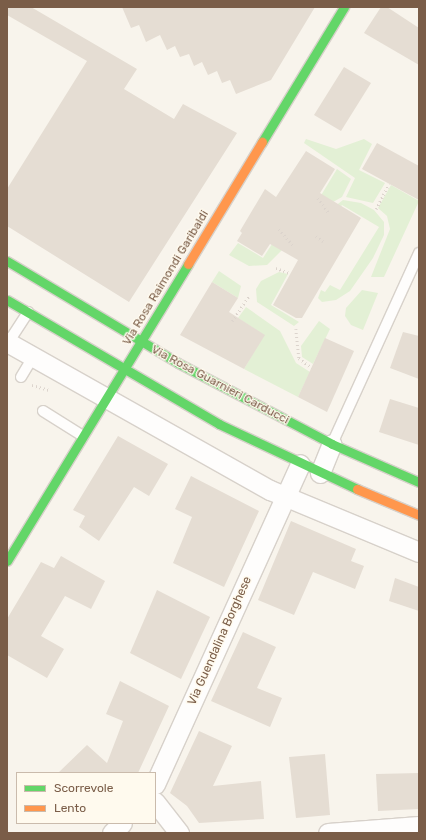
<!DOCTYPE html>
<html>
<head>
<meta charset="utf-8">
<style>
	body { margin:0 }
	#map { position:relative; width:426px; height:840px; overflow:hidden; background:#f8f4ec; font-family:Rubik,sans-serif }
	div>[style] { position:absolute }
	[style*='--x'] { left:calc(var(--x)*1px); top:calc(var(--y)*1px); width:calc(var(--w)*1px); rotate:calc(var(--a)*1deg) }
	.green>* { inset:0; background:#e3f0d5 }
	.building>* { inset:0; background:#e5ddd3 }
	.path>* { height:2.5px; margin-top:-1.25px; transform-origin:0; background:repeating-linear-gradient(90deg,#dcd4cd 0 1px,transparent 0 4px) }
	.roads { filter:drop-shadow(1px 0 #d7d1ca) drop-shadow(-1px 0 #d7d1ca) drop-shadow(0 1px #d7d1ca) drop-shadow(0 -1px #d7d1ca) }
	.lane>* { height:10px; margin:-5px; padding:0 5px; transform-origin:5px; border-radius:5px; background:#fefdfc }
	.street>* { height:19px; margin:-9.5px; padding:0 9.5px; transform-origin:9.5px; border-radius:9.5px; background:#fefdfc }
	.fast>* { height:9px; margin:-4.5px; padding:0 4.5px; transform-origin:4.5px; border-radius:4.5px; background:#63d668 }
	.slow>* { height:9px; margin:-4.5px; padding:0 4.5px; transform-origin:4.5px; border-radius:4.5px; background:#ff974d }
	span { translate:-50% -50%; white-space:nowrap; text-align:center; line-height:1.15; -webkit-text-stroke:3px #fffaee; paint-order:stroke }
	.street-label { font-size:12px; color:#7a5d48 }
	.frame { position:absolute; inset:0; border:8px solid #7a5d48; pointer-events:none }
	.legend { position:absolute; left:16px; top:772px; width:140px; height:52px; box-sizing:border-box; background:#fffaee; border:1px solid #cabbac; margin:0; padding:5px 7px; list-style:none; font-size:12px; color:#7a5d48 }
	.legend li { display:flex; align-items:center; gap:8px; height:20px }
	.legend b { width:20px; border:1px solid #cabbac }
</style>
</head>
<body>
<div id="map">
	<div class="green">
		<i style="clip-path:polygon(306px 139px,336px 149px,364px 139px,372px 144px,359px 170px,385px 183px,373px 203px,346px 197px,355px 178px,304px 143px)"></i>
		<i style="clip-path:polygon(337px 169px,351px 179px,342px 197px,333px 202px,320px 197px)"></i>
		<i style="clip-path:polygon(391px 185px,419px 201px,384px 277px,371px 277px,390px 229px,387px 216px,378px 208px)"></i>
		<i style="clip-path:polygon(343px 200px,361px 203px,374px 210px,384px 222px,384px 235px,373px 258px,350px 291px,336px 300px,322px 302px,318px 298px,321px 290px,325px 292px,330px 285px,340px 290px,379px 227px,342px 205px,330px 223px,334px 207px)"></i>
		<i style="clip-path:polygon(279px 233px,282px 250px,267px 265px,249px 266px,229px 255px,238px 243px,263px 258px)"></i>
		<i style="clip-path:polygon(219px 271px,241px 286px,238px 298px,212px 282px)"></i>
		<i style="clip-path:polygon(279px 272px,288px 274px,271px 305px,299px 322px,294px 326px,257px 302px,256px 289px,261px 281px)"></i>
		<i style="clip-path:polygon(362px 290px,378px 293px,363px 330px,351px 325px,345px 316px,346px 308px)"></i>
		<i style="clip-path:polygon(246px 307px,280px 331px,296px 363px,310px 372px,298px 397px,244px 369px,264px 335px,238px 318px)"></i>
		<i style="clip-path:polygon(319px 321px,330px 329px,313px 364px,302px 357px,301px 346px)"></i>
	</div>
	<div class="building">
		<i style="clip-path:polygon(7px 7px,31px 7px,137px 69px,124px 89px,174px 119px,183px 104px,237px 133px,129px 302px,7px 226px,7px 189px,87px 61px,7px 15px)"></i>
		<i style="clip-path:polygon(122px 7px,315px 7px,271px 80px,236px 94px,230px 80px,222px 83px,217px 71px,208px 75px,202px 62px,194px 66px,189px 54px,180px 57px,175px 46px,167px 50px,160px 35px,146px 42px,139px 25px,131px 28px)"></i>
		<i style="clip-path:polygon(381px 7px,387px 7px,419px 28px,419px 65px,364px 33px)"></i>
		<i style="clip-path:polygon(344px 67px,371px 83px,341px 131px,314px 115px)"></i>
		<i style="clip-path:polygon(377px 143px,419px 166px,419px 200px,362px 169px)"></i>
		<i style="clip-path:polygon(306px 151px,335px 169px,320px 193px,361px 218px,302px 318px,296px 318px,273px 305px,298px 260px,270px 244px,262px 256px,237px 241px,242px 233px,240px 231px,265px 189px,276px 197px)"></i>
		<i style="clip-path:polygon(212px 282px,238px 298px,229px 312px,265px 335px,244px 369px,180px 335px)"></i>
		<i style="clip-path:polygon(403px 332px,419px 336px,419px 379px,390px 368px)"></i>
		<i style="clip-path:polygon(325px 338px,354px 351px,327px 412px,298px 397px)"></i>
		<i style="clip-path:polygon(390px 399px,419px 408px,419px 445px,379px 432px)"></i>
		<i style="clip-path:polygon(118px 436px,168px 464px,149px 496px,134px 487px,99px 541px,79px 527px,85px 516px,73px 510px)"></i>
		<i style="clip-path:polygon(191px 476px,259px 511px,224px 587px,173px 563px,192px 517px,175px 509px)"></i>
		<i style="clip-path:polygon(291px 521px,356px 549px,351px 561px,364px 566px,355px 589px,313px 572px,294px 615px,258px 600px)"></i>
		<i style="clip-path:polygon(61px 556px,105px 581px,91px 609px,65px 596px,41px 636px,64px 649px,47px 678px,7px 655px,7px 619px,41px 562px,54px 568px)"></i>
		<i style="clip-path:polygon(395px 578px,419px 587px,419px 611px,389px 601px)"></i>
		<i style="clip-path:polygon(157px 590px,210px 617px,181px 679px,130px 653px)"></i>
		<i style="clip-path:polygon(243px 632px,276px 647px,257px 688px,282px 698px,270px 727px,211px 701px)"></i>
		<i style="clip-path:polygon(120px 681px,169px 706px,138px 773px,58px 773px,87px 745px,107px 763px,123px 721px,106px 714px)"></i>
		<i style="clip-path:polygon(199px 731px,232px 746px,213px 786px,261px 781px,264px 819px,199px 823px,187px 806px,170px 793px)"></i>
		<i style="clip-path:polygon(325px 754px,330px 815px,296px 818px,289px 757px)"></i>
		<i style="clip-path:polygon(419px 773px,419px 809px,378px 811px,376px 774px)"></i>
	</div>
	<div class="path">
		<i style="--x:318;--y:198;--w:19;--a:54"></i>
		<i style="--x:376;--y:209;--w:28;--a:-63"></i>
		<i style="--x:279;--y:229;--w:21;--a:49"></i>
		<i style="--x:316;--y:236;--w:9;--a:36"></i>
		<i style="--x:276;--y:268;--w:15;--a:20"></i>
		<i style="--x:232;--y:321;--w:30;--a:-56"></i>
		<i style="--x:296;--y:329;--w:29;--a:84"></i>
		<i style="--x:299;--y:358;--w:16;--a:38"></i>
		<i style="--x:32;--y:385;--w:18;--a:16"></i>
	</div>
	<div class="roads">
		<div class="lane">
			<i style="--x:8;--y:343;--w:37;--a:-57"></i>
			<i style="--x:21;--y:377;--w:23;--a:-59"></i>
			<i style="--x:43;--y:411;--w:47;--a:32"></i>
			<i style="--x:332;--y:444;--w:210;--a:-65.5"></i>
		</div>
		<div class="street">
			<i style="--x:7;--y:342;--w:302;--a:29.4"></i>
			<i style="--x:270;--y:490;--w:161;--a:22.6"></i>
			<i style="--x:320;--y:473;--w:31;--a:-68"></i>
			<i style="--x:155;--y:784;--w:351;--a:-65.6"></i>
			<i style="--x:155;--y:802;--w:39;--a:52"></i>
			<i style="--x:112;--y:833;--w:14;--a:-45"></i>
			<i style="--x:328;--y:833;--w:91;--a:-4.4"></i>
		</div>
		<div class="fast">
			<i style="--x:262;--y:142;--w:158;--a:-58.7"></i>
			<i style="--x:7;--y:261;--w:199;--a:30.8"></i>
			<i style="--x:178;--y:363;--w:174;--a:27.7"></i>
			<i style="--x:332;--y:444;--w:95;--a:23.6"></i>
			<i style="--x:7;--y:300;--w:246;--a:30.3"></i>
			<i style="--x:219;--y:424;--w:153;--a:25.2"></i>
			<i style="--x:7;--y:561;--w:348;--a:-58.6"></i>
		</div>
		<div class="slow">
			<i style="--x:188;--y:264;--w:143;--a:-58.8"></i>
			<i style="--x:357;--y:489;--w:67;--a:22.8"></i>
		</div>
	</div>
	<div class="street-label">
		<span style="left:166px;top:278px;rotate:-59deg">Via Rosa Raimondi Garibaldi</span>
		<span style="left:220px;top:385px;rotate:28deg">Via Rosa Guarnieri Carducci</span>
		<span style="left:220px;top:641px;rotate:-66deg">Via Guendalina Borghese</span>
	</div>
	<div class="frame"></div>
	<ul class="legend">
	<li><b style="height:5px;background:#63d668"></b>Scorrevole</li>
	<li><b style="height:5px;background:#ff974d"></b>Lento</li>
	</ul>
</div>
</body>
</html>
